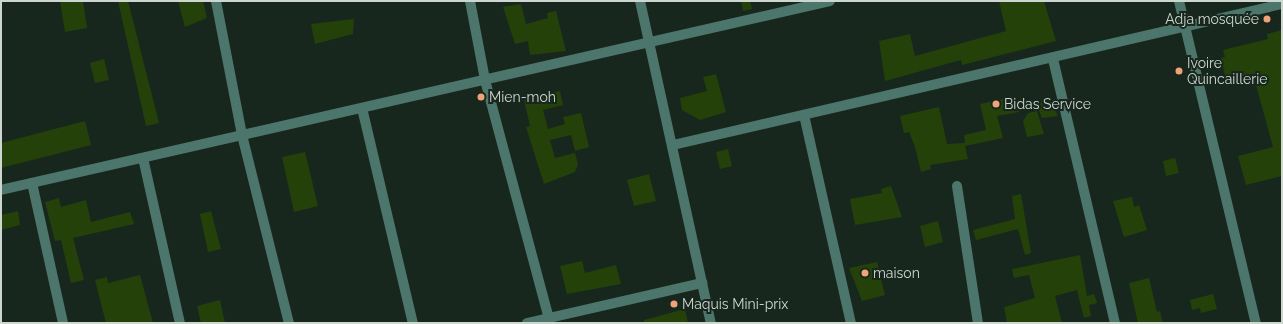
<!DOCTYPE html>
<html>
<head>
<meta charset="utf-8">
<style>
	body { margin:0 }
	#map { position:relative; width:1283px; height:324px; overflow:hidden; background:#18271d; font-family:Raleway,sans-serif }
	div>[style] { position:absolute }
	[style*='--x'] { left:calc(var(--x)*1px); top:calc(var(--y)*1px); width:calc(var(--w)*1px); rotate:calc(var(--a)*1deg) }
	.building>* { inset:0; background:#234109 }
	.minor>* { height:10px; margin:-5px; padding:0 5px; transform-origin:5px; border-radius:5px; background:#4c766c }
	.dots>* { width:11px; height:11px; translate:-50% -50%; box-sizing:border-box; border:2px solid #18271d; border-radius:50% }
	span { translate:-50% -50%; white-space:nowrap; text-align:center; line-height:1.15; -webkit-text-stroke:4px #18271d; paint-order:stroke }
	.poi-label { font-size:14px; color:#cdd7d0 }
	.right { translate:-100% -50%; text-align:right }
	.left { translate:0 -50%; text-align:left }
	.frame { position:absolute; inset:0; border:2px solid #cdd7d0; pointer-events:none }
</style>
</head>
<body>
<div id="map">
	<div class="building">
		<i style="clip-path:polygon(60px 1px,83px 1px,87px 28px,65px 32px)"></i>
		<i style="clip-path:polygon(118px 1px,128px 1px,159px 123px,146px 126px)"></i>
		<i style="clip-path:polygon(178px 1px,203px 1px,207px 18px,185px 27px)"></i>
		<i style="clip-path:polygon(741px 1px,750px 1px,752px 9px,743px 11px)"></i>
		<i style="clip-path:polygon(999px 1px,1044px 1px,1056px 41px,962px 65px,961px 60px,885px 81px,879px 41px,910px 34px,915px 56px,1006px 31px)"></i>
		<i style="clip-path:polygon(521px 4px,526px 24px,548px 18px,547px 13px,556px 11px,566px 51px,530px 55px,528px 41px,515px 44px,503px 7px)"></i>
		<i style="clip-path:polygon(354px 19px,353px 34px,315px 44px,311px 24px)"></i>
		<i style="clip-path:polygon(1282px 30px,1282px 176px,1246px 185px,1238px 156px,1273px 147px,1253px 74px,1226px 80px,1221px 58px,1225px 57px,1223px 50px,1268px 39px,1267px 34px)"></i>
		<i style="clip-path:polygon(104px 59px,109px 80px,95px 83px,90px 63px)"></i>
		<i style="clip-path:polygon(716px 74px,726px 112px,700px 120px,682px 110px,680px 98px,707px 91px,703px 77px)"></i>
		<i style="clip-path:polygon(560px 91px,563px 105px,543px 110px,548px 129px,565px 124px,563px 117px,581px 113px,589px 147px,575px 151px,571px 135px,550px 140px,555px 158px,575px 153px,578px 164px,575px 172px,544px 184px,526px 127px,530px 126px,524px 100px)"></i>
		<i style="clip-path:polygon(1013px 97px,1019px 112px,997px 116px,1003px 138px,965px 146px,968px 159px,930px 165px,931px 169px,921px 172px,915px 147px,909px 132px,904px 133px,900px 116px,939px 107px,947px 144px,965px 143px,964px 135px,986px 130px,980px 104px)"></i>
		<i style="clip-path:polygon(1051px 99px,1058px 116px,1042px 118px,1036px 103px)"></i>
		<i style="clip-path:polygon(1037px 111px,1044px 134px,1027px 137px,1023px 121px,1028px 113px)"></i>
		<i style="clip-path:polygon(85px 121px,91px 145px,1px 168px,1px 143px)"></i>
		<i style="clip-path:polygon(728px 149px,732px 166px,720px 169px,716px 152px)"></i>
		<i style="clip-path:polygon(305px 152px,318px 206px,294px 212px,282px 157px)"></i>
		<i style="clip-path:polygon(1175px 158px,1179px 173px,1166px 176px,1163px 161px)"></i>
		<i style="clip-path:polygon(649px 174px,656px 201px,634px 206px,627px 180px)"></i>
		<i style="clip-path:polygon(891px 186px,902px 217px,855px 225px,850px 199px,882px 193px,881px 189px)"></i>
		<i style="clip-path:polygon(1021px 194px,1031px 253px,1025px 255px,1018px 229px,976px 240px,973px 230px,1015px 219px,1012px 196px)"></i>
		<i style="clip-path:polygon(1132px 197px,1134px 207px,1139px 205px,1147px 230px,1124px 237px,1113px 201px)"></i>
		<i style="clip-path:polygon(59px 198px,61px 207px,86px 200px,91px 222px,130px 212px,134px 224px,73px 238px,84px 280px,71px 283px,61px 240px,55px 241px,45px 202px)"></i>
		<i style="clip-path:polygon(18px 211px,20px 225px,1px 230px,1px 215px)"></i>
		<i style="clip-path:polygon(211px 211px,221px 249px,208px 252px,200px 214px)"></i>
		<i style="clip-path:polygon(938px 221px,943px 242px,925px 247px,920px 226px)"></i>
		<i style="clip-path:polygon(1080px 255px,1087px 296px,1094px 294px,1097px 303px,1089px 305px,1091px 316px,1084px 318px,1077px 290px,1055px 296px,1062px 323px,1007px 323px,1004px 307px,1035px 298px,1029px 275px,1014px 278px,1012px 269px)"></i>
		<i style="clip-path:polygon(582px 261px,585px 273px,616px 265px,621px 284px,567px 294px,560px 266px)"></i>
		<i style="clip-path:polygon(877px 262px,885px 295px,862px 301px,849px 268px)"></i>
		<i style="clip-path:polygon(140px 275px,153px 323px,106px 323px,95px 280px,107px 277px,108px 283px)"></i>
		<i style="clip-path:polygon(1149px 278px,1157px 312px,1160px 311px,1163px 323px,1138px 323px,1129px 283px)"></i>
		<i style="clip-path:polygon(1213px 294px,1217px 309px,1201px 313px,1200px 308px,1192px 310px,1190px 300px)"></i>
		<i style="clip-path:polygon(220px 300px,225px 323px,201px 323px,197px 306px)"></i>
		<i style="clip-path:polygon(685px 309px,688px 323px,644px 323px,644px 320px)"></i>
	</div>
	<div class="minor">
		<i style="--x:216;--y:1;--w:136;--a:79"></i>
		<i style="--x:242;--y:135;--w:194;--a:76"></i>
		<i style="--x:470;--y:1;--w:80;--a:79.2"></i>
		<i style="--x:485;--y:80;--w:252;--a:75"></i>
		<i style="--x:640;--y:1;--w:330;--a:77.6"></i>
		<i style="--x:1179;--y:1;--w:331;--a:76.6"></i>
		<i style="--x:1053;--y:59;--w:271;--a:76.8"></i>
		<i style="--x:362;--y:108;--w:221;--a:76.7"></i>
		<i style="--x:804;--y:115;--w:213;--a:77.3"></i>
		<i style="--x:673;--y:145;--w:625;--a:-13.04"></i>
		<i style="--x:143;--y:158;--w:169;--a:77.4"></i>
		<i style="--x:32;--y:183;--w:143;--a:77.5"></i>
		<i style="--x:957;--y:186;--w:139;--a:81.3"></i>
		<i style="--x:1;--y:190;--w:850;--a:-12.84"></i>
		<i style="--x:527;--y:323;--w:180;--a:-12.9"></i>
	</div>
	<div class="dots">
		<i style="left:1267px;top:19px;background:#efa378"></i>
		<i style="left:1179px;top:71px;background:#efa378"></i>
		<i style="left:481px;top:97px;background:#efa378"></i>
		<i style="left:996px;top:104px;background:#efa378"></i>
		<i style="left:865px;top:273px;background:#efa378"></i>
		<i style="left:674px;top:304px;background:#efa378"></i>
	</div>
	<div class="poi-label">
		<span class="right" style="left:1259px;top:19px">Adja mosquée</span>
		<span class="left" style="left:1187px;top:71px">Ivoire<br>Quincaillerie</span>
		<span class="left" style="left:489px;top:97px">Mien-moh</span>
		<span class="left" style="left:1004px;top:104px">Bidas Service</span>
		<span class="left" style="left:873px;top:273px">maison</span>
		<span class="left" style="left:682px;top:304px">Maquis Mini-prix</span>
	</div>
	<div class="frame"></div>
</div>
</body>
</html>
